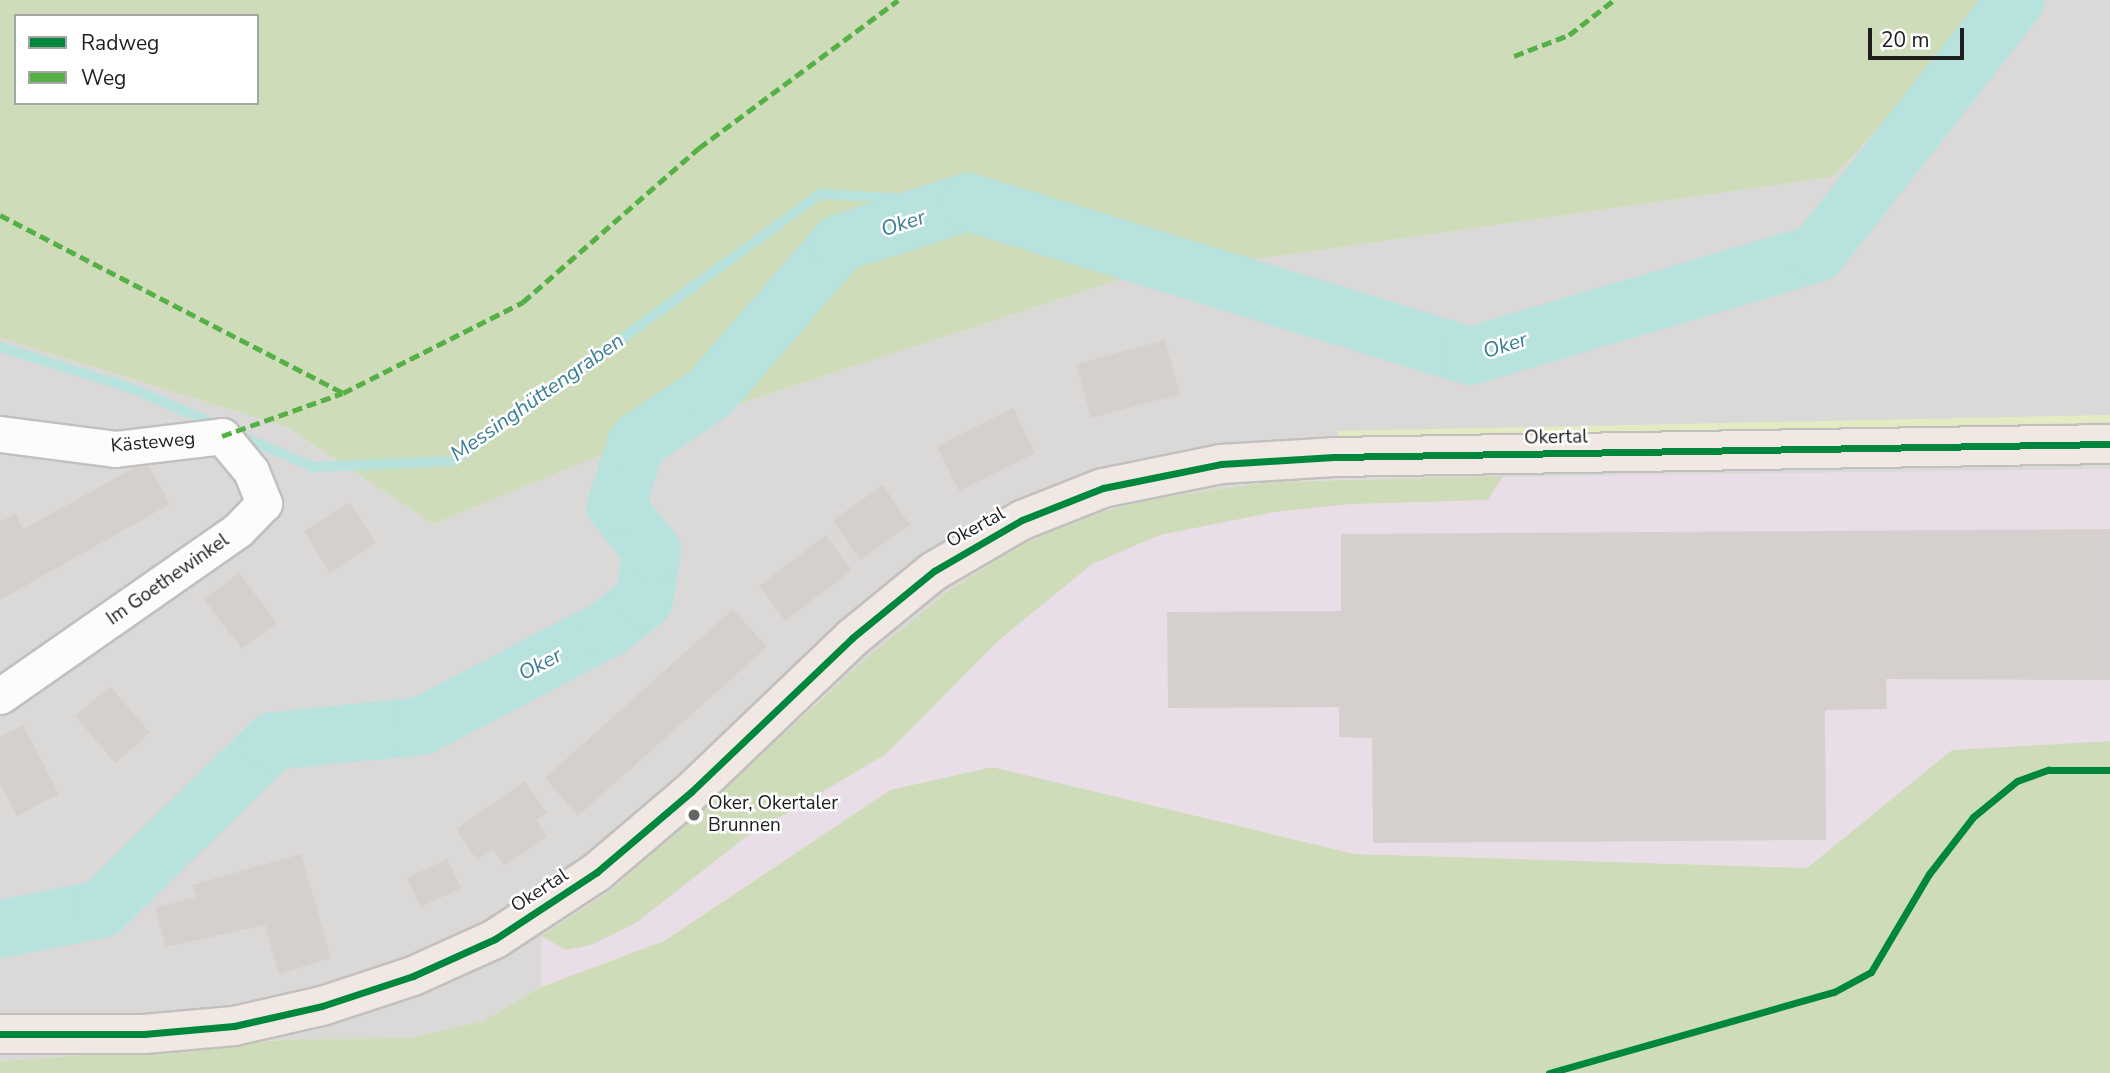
<!DOCTYPE html>
<html>
<head>
<meta charset="utf-8">
<style>
	body { margin:0 }
	#map { position:relative; width:2110px; height:1073px; overflow:hidden; background:#ece9e6; font-family:"Nunito Sans",sans-serif }
	div>[style] { position:absolute }
	[style*='--x'] { left:calc(var(--x)*1px); top:calc(var(--y)*1px); width:calc(var(--w)*1px); rotate:calc(var(--a)*1deg) }
	.residential>* { inset:0; background:#dbd9d8 }
	.industrial>* { inset:0; background:#e9dee8 }
	.grass>* { inset:0; background:#e3ebc3 }
	.forest>* { inset:0; background:#cfdcba }
	.stream>* { height:10px; margin:-5px; padding:0 5px; transform-origin:5px; border-radius:5px; background:#b8e2de }
	.river>* { height:58px; margin:-29px; padding:0 29px; transform-origin:29px; border-radius:29px; background:#b8e2de }
	.building>* { inset:0; background:#d5d0ce }
	.roads { filter:drop-shadow(2px 0 #c2c0bf) drop-shadow(-2px 0 #c2c0bf) drop-shadow(0 2px #c2c0bf) drop-shadow(0 -2px #c2c0bf) }
	.minor>* { height:35px; margin:-17.5px; padding:0 17.5px; transform-origin:17.5px; border-radius:17.5px; background:#fcfcfb }
	.major>* { height:38px; margin:-19px; padding:0 19px; transform-origin:19px; border-radius:19px; background:#f1e8e3 }
	.quiet>* { height:5px; margin-top:-2.5px; transform-origin:0; background:repeating-linear-gradient(90deg,#55b145 0 10px,transparent 0 15px) }
	.cycleway>* { height:7px; margin:-3.5px; padding:0 3.5px; transform-origin:3.5px; border-radius:3.5px; background:#00873e }
	.dots>* { width:19px; height:19px; translate:-50% -50%; box-sizing:border-box; border:4px solid #fff; border-radius:50% }
	span { translate:-50% -50%; white-space:nowrap; text-align:center; line-height:1.15; -webkit-text-stroke:5px #fff; paint-order:stroke }
	.street-label { font-size:19px; color:#1e1e1e }
	.poi-label { font-size:19px; color:#1e1e1e }
	.left { translate:0 -50%; text-align:left }
	.water-label { font-size:21px; color:#3b7f92; font-style:italic }
	.legend { position:absolute; left:14px; top:14px; width:245px; height:91px; box-sizing:border-box; background:#fff; border:2px solid #a5a5a5; margin:0; padding:9px 12px; list-style:none; font-size:21px; color:#1e1e1e }
	.legend li { display:flex; align-items:center; gap:14px; height:35px }
	.legend b { width:35px; border:2px solid #a5a5a5 }
	.scale { position:absolute; left:1868px; top:28px; width:96px; height:32px; box-sizing:border-box; border:4px solid #1e1e1e; border-top:0; padding-left:9px; font-size:21px; line-height:24px; white-space:nowrap; color:#1e1e1e; -webkit-text-stroke:5px #fff; paint-order:stroke }
</style>
</head>
<body>
<div id="map">
	<div class="residential">
		<i style="clip-path:polygon(1998px 0,2110px 0,2110px 469px,1268px 482px,1151px 499px,1069px 520px,1035px 535px,950px 590px,800px 716px,611px 890px,541px 936px,541px 987px,483px 1021px,409px 1038px,299px 1039px,0 1061px,0 338px,287px 427px,433px 524px,680px 423px,1125px 278px,1833px 177px)"></i>
	</div>
	<div class="industrial">
		<i style="clip-path:polygon(2110px 469px,2110px 741px,1953px 750px,1807px 868px,1355px 854px,992px 767px,890px 790px,664px 941px,541px 987px,541px 936px,611px 890px,871px 654px,950px 590px,1115px 508px,1268px 482px,1348px 479px)"></i>
	</div>
	<div class="grass">
		<i style="clip-path:polygon(2110px 415px,2110px 422px,1905px 427px,1339px 437px,1338px 431px)"></i>
	</div>
	<div class="forest">
		<i style="clip-path:polygon(evenodd,0 0,1998px 0,1833px 177px,1125px 278px,680px 423px,433px 524px,287px 427px,0 338px,0 0,16px 16px,257px 16px,257px 103px,16px 103px,16px 16px)"></i>
		<i style="clip-path:polygon(1503px 476px,1488px 500px,1351px 504px,1274px 512px,1160px 535px,1092px 564px,998px 641px,886px 754px,743px 839px,636px 923px,591px 945px,566px 950px,541px 936px,611px 890px,871px 654px,950px 590px,1035px 535px,1069px 520px,1151px 499px,1268px 482px)"></i>
		<i style="clip-path:polygon(2110px 741px,2110px 1073px,0 1073px,0 1061px,299px 1039px,409px 1038px,483px 1021px,541px 987px,664px 941px,890px 790px,992px 767px,1355px 854px,1807px 868px,1952px 750px)"></i>
	</div>
	<div class="stream">
		<i style="--x:0;--y:347;--w:137;--a:17.4"></i>
		<i style="--x:131;--y:388;--w:94;--a:23.3"></i>
		<i style="--x:237;--y:434;--w:83;--a:23.5"></i>
		<i style="--x:313;--y:467;--w:141;--a:-2.4"></i>
		<i style="--x:454;--y:461;--w:453;--a:-36.1"></i>
		<i style="--x:820;--y:194;--w:148;--a:3.1"></i>
	</div>
	<div class="river">
		<i style="--x:0;--y:929;--w:103;--a:-11.2"></i>
		<i style="--x:101;--y:909;--w:240;--a:-44.3"></i>
		<i style="--x:273;--y:741;--w:150;--a:-5.7"></i>
		<i style="--x:422;--y:726;--w:211;--a:-27.7"></i>
		<i style="--x:609;--y:628;--w:45;--a:-38.7"></i>
		<i style="--x:644;--y:600;--w:50;--a:-80.7"></i>
		<i style="--x:652;--y:551;--w:58;--a:-128.7"></i>
		<i style="--x:616;--y:506;--w:67;--a:-71.8"></i>
		<i style="--x:637;--y:442;--w:87;--a:-33.7"></i>
		<i style="--x:709;--y:394;--w:200;--a:-49.1"></i>
		<i style="--x:840;--y:243;--w:134;--a:-17.8"></i>
		<i style="--x:968;--y:202;--w:525;--a:17.05"></i>
		<i style="--x:1470;--y:356;--w:362;--a:-16.5"></i>
		<i style="--x:1817;--y:253;--w:322;--a:-51.8"></i>
	</div>
	<div class="building">
		<i style="clip-path:polygon(1165px 340px,1180px 394px,1091px 418px,1076px 364px)"></i>
		<i style="clip-path:polygon(1013px 408px,1035px 453px,959px 491px,937px 446px)"></i>
		<i style="clip-path:polygon(146px 461px,170px 504px,0 600px,0 522px,15px 514px,24px 529px)"></i>
		<i style="clip-path:polygon(883px 485px,910px 525px,860px 560px,833px 520px)"></i>
		<i style="clip-path:polygon(350px 502px,376px 543px,330px 573px,304px 531px)"></i>
		<i style="clip-path:polygon(2110px 529px,2110px 680px,1886px 679px,1887px 709px,1825px 710px,1826px 840px,1373px 843px,1372px 738px,1339px 737px,1339px 707px,1168px 708px,1167px 612px,1341px 611px,1341px 534px)"></i>
		<i style="clip-path:polygon(826px 535px,852px 570px,785px 621px,759px 586px)"></i>
		<i style="clip-path:polygon(239px 573px,277px 623px,242px 649px,204px 599px)"></i>
		<i style="clip-path:polygon(733px 609px,767px 647px,578px 816px,545px 778px)"></i>
		<i style="clip-path:polygon(110px 686px,150px 733px,115px 763px,75px 716px)"></i>
		<i style="clip-path:polygon(23px 725px,59px 794px,17px 816px,0 783px,0 737px)"></i>
		<i style="clip-path:polygon(525px 781px,547px 813px,536px 820px,547px 836px,504px 866px,493px 849px,477px 860px,456px 829px)"></i>
		<i style="clip-path:polygon(301px 854px,331px 958px,279px 974px,265px 925px,166px 947px,155px 908px,196px 897px,192px 885px)"></i>
		<i style="clip-path:polygon(447px 859px,461px 888px,421px 907px,407px 878px)"></i>
	</div>
	<div class="roads">
		<div class="minor">
			<i style="--x:0;--y:434;--w:116;--a:7.4"></i>
			<i style="--x:115;--y:449;--w:108;--a:-6.9"></i>
			<i style="--x:222;--y:436;--w:45;--a:50.4"></i>
			<i style="--x:251;--y:471;--w:35;--a:68"></i>
			<i style="--x:264;--y:503;--w:37;--a:134"></i>
			<i style="--x:238;--y:530;--w:290;--a:145.1"></i>
		</div>
		<div class="major">
			<i style="--x:0;--y:1034;--w:144;--a:0"></i>
			<i style="--x:144;--y:1034;--w:90;--a:-5.1"></i>
			<i style="--x:234;--y:1026;--w:90;--a:-12.8"></i>
			<i style="--x:322;--y:1006;--w:96;--a:-18.2"></i>
			<i style="--x:413;--y:976;--w:90;--a:-24.3"></i>
			<i style="--x:495;--y:939;--w:122;--a:-33.3"></i>
			<i style="--x:597;--y:872;--w:123;--a:-40.4"></i>
			<i style="--x:691;--y:792;--w:223;--a:-43.7"></i>
			<i style="--x:852;--y:638;--w:106;--a:-39.3"></i>
			<i style="--x:934;--y:571;--w:102;--a:-30.1"></i>
			<i style="--x:1022;--y:520;--w:87;--a:-21.6"></i>
			<i style="--x:1103;--y:488;--w:120;--a:-11.5"></i>
			<i style="--x:1221;--y:464;--w:113;--a:-3.5"></i>
			<i style="--x:1334;--y:457;--w:776;--a:-0.96"></i>
		</div>
	</div>
	<div class="quiet">
		<i style="--x:1514;--y:56;--w:59;--a:-20.9"></i>
		<i style="--x:1569;--y:35;--w:57;--a:-37.9"></i>
		<i style="--x:0;--y:215;--w:386;--a:27.4"></i>
		<i style="--x:222;--y:436;--w:128;--a:-19.6"></i>
		<i style="--x:343;--y:393;--w:202;--a:-26.8"></i>
		<i style="--x:523;--y:302;--w:234;--a:-41.2"></i>
		<i style="--x:699;--y:148;--w:248;--a:-36.6"></i>
	</div>
	<div class="cycleway">
		<i style="--x:0;--y:1034;--w:144;--a:0"></i>
		<i style="--x:144;--y:1034;--w:90;--a:-5.1"></i>
		<i style="--x:234;--y:1026;--w:90;--a:-12.8"></i>
		<i style="--x:322;--y:1006;--w:96;--a:-18.2"></i>
		<i style="--x:413;--y:976;--w:90;--a:-24.3"></i>
		<i style="--x:495;--y:939;--w:122;--a:-33.3"></i>
		<i style="--x:597;--y:872;--w:123;--a:-40.4"></i>
		<i style="--x:691;--y:792;--w:223;--a:-43.7"></i>
		<i style="--x:852;--y:638;--w:106;--a:-39.3"></i>
		<i style="--x:934;--y:571;--w:102;--a:-30.1"></i>
		<i style="--x:1022;--y:520;--w:87;--a:-21.6"></i>
		<i style="--x:1103;--y:488;--w:120;--a:-11.5"></i>
		<i style="--x:1221;--y:464;--w:113;--a:-3.5"></i>
		<i style="--x:1334;--y:457;--w:776;--a:-0.96"></i>
		<i style="--x:1549;--y:1073;--w:296;--a:-15.9"></i>
		<i style="--x:1834;--y:992;--w:42;--a:-28.4"></i>
		<i style="--x:1871;--y:972;--w:114;--a:-59.4"></i>
		<i style="--x:1929;--y:874;--w:72;--a:-52.3"></i>
		<i style="--x:1973;--y:817;--w:57;--a:-39.3"></i>
		<i style="--x:2017;--y:781;--w:33;--a:-20"></i>
		<i style="--x:2048;--y:770;--w:62;--a:0"></i>
	</div>
	<div class="dots">
		<i style="left:694px;top:815px;background:#666564"></i>
	</div>
	<div class="street-label">
		<span style="left:1556px;top:438px;rotate:-1deg">Okertal</span>
		<span style="left:153px;top:443px;rotate:-5deg">Kästeweg</span>
		<span style="left:976px;top:528px;rotate:-29deg">Okertal</span>
		<span style="left:168px;top:580px;rotate:-35deg">Im Goethewinkel</span>
		<span style="left:540px;top:891px;rotate:-33deg">Okertal</span>
	</div>
	<div class="poi-label">
		<span class="left" style="left:708px;top:815px">Oker, Okertaler<br>Brunnen</span>
	</div>
	<div class="water-label">
		<span style="left:903px;top:223px;rotate:-18deg">Oker</span>
		<span style="left:1505px;top:345px;rotate:-17deg">Oker</span>
		<span style="left:537px;top:397px;rotate:-35deg">Messinghüttengraben</span>
		<span style="left:540px;top:664px;rotate:-28deg">Oker</span>
	</div>
	<ul class="legend">
	<li><b style="height:9px;background:#00873e"></b>Radweg</li>
	<li><b style="height:9px;background:#55b145"></b>Weg</li>
	</ul>
	<div class="scale">20 m</div>
</div>
</body>
</html>
